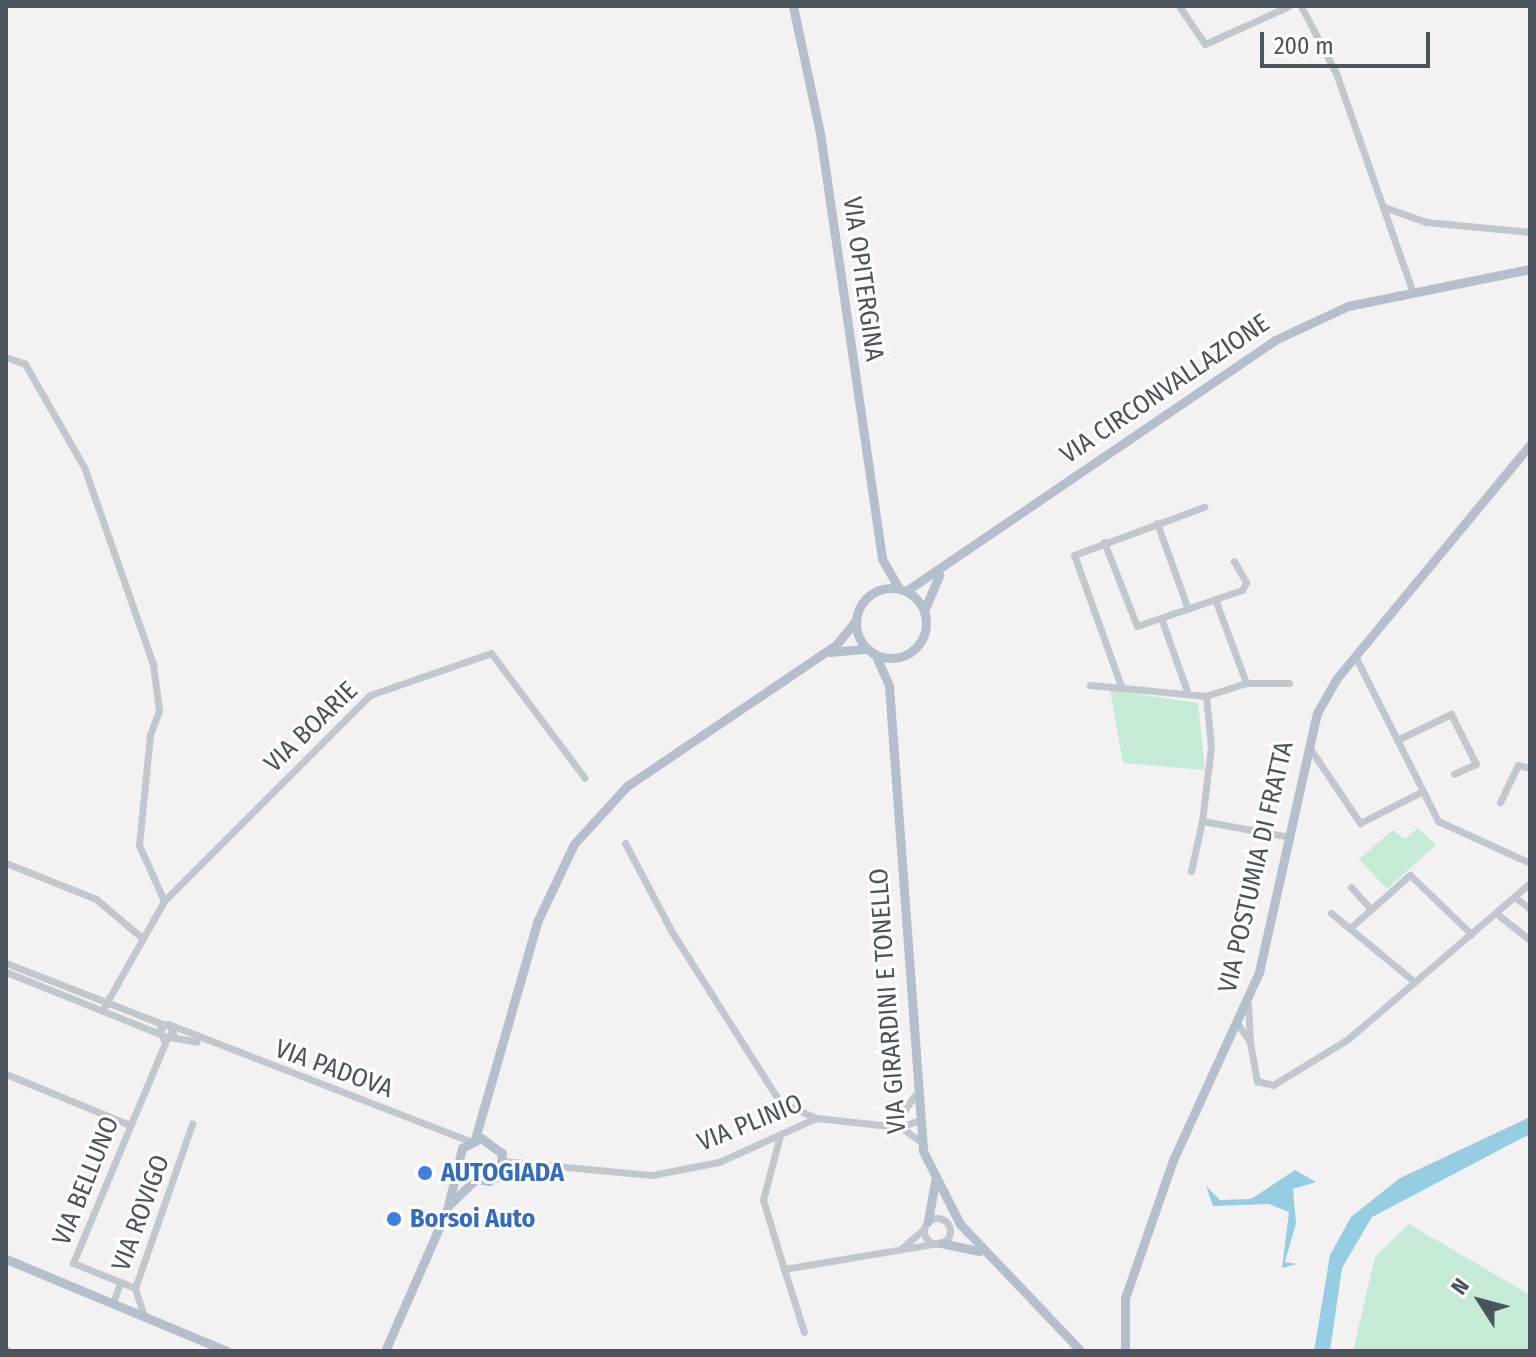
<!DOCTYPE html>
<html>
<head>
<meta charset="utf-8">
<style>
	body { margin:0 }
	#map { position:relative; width:1536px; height:1357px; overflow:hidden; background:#f3f1f1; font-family:"Fira Sans Condensed",sans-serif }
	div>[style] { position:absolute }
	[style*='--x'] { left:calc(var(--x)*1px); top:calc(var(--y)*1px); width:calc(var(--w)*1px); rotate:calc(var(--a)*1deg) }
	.green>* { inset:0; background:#c5ebd7 }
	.water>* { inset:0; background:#97cde3 }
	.minor>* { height:7px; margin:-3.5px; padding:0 3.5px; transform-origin:3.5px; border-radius:3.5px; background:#c1c7ce }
	.minor>.ring { margin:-3.5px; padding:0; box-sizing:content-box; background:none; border:7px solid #c1c7ce; border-radius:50% }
	.major>* { height:9px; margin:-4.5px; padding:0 4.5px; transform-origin:4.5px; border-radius:4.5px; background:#b4becc }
	.major>.ring { margin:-4.5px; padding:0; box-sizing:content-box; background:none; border:9px solid #b4becc; border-radius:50% }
	.dots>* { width:22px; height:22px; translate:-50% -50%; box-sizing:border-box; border:4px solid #fff; border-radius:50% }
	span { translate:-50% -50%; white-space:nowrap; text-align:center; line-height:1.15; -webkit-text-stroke:6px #fff; paint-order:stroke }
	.street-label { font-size:26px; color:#4b535c }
	.shop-label { font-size:26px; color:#366cbe; font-weight:700 }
	.left { translate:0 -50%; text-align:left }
	.frame { position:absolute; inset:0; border:8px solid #4b535c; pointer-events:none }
	.north { position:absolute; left:1440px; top:1261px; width:80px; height:80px; -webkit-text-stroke:6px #fff; paint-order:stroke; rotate:306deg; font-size:22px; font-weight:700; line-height:32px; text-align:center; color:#4b535c }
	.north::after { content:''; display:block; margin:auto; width:28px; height:36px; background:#4b535c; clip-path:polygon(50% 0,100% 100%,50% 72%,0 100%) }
	.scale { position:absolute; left:1260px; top:32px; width:170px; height:36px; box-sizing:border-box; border:4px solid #4b535c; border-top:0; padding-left:10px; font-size:24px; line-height:28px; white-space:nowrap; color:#4b535c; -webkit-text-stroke:6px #fff; paint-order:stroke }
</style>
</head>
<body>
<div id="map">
	<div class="green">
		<i style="clip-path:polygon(1110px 690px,1198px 703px,1205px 770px,1123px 763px)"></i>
		<i style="clip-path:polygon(1418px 828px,1436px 845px,1387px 889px,1359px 859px,1393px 830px,1405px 839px)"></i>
		<i style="clip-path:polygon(1409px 1224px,1530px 1295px,1530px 1351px,1353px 1351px,1375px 1257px)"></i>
	</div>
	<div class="water">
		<i style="clip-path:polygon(1530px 1117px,1530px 1134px,1372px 1217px,1342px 1268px,1330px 1351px,1314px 1351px,1330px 1255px,1351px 1217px,1400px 1178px)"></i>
		<i style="clip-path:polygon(1295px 1170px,1316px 1182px,1293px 1189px,1296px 1223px,1285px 1262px,1297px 1264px,1282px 1268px,1289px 1212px,1269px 1204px,1213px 1206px,1206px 1186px,1220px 1200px,1251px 1199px)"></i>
	</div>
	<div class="minor">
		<i style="--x:1179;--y:6;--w:46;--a:55.6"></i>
		<i style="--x:1205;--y:44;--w:92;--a:-24.3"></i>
		<i style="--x:1301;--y:6;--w:76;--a:62.4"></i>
		<i style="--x:1336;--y:73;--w:230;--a:70.7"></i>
		<i style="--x:1384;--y:207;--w:45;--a:19.7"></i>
		<i style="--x:1426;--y:222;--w:104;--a:5.5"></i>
		<i style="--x:6;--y:357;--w:20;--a:20"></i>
		<i style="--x:25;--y:364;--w:119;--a:60.2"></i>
		<i style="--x:84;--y:467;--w:209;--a:70.7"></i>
		<i style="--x:153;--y:664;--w:47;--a:82.7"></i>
		<i style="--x:159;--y:711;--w:26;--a:111"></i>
		<i style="--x:150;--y:735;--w:111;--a:95.7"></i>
		<i style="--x:139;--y:845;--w:61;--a:65.9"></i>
		<i style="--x:1157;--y:523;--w:91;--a:70.2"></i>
		<i style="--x:1104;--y:542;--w:90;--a:68.6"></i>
		<i style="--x:1137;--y:626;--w:111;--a:-18.9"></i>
		<i style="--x:1242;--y:590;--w:9;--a:-63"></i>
		<i style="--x:1246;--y:582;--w:24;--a:-120"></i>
		<i style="--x:1215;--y:599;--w:90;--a:69.7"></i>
		<i style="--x:1161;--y:618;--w:77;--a:70.4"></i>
		<i style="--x:1355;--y:656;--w:185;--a:63.3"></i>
		<i style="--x:1438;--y:821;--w:101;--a:24.5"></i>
		<i style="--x:1090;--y:685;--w:117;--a:5.4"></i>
		<i style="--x:1206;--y:696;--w:42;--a:-18"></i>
		<i style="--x:1246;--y:683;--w:43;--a:0"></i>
		<i style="--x:1121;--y:686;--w:139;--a:-109.7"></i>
		<i style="--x:1074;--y:555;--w:139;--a:-20.3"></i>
		<i style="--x:1206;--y:696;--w:50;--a:84.3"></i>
		<i style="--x:1211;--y:746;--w:76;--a:96.8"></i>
		<i style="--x:1202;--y:821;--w:89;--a:10.3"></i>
		<i style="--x:1397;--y:740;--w:60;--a:-25.7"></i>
		<i style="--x:1451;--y:714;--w:56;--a:63.4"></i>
		<i style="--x:1476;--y:764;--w:24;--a:156"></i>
		<i style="--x:1309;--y:747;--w:92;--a:56.1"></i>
		<i style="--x:1360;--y:823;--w:66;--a:-27"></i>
		<i style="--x:1500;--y:802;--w:41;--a:-64.1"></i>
		<i style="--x:1518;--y:765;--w:12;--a:14"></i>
		<i style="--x:625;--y:843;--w:101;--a:62.2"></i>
		<i style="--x:672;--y:932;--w:201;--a:57.6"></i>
		<i style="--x:780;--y:1102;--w:39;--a:24"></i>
		<i style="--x:6;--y:863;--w:97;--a:21.8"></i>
		<i style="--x:96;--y:899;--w:59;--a:40.2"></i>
		<i style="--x:1191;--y:871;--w:51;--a:-77.6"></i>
		<i style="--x:1351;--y:887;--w:28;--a:48"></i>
		<i style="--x:1516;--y:898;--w:18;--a:38"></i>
		<i style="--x:1331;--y:913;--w:104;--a:39.5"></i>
		<i style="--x:1497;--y:914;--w:42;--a:38.2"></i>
		<i style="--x:1350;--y:928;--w:80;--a:-41.5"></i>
		<i style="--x:1410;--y:875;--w:85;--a:44"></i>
		<i style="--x:6;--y:963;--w:171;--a:21.3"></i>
		<i style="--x:6;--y:972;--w:166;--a:21.9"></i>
		<i style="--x:1248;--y:1004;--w:36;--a:87"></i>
		<i style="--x:103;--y:1009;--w:124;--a:-60.5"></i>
		<i style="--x:164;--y:901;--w:291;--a:-45"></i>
		<i style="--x:370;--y:695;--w:128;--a:-19.1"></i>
		<i style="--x:491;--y:653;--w:156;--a:53.1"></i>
		<i style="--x:1238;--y:1024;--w:22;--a:56"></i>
		<i style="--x:1250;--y:1042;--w:40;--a:80"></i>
		<i style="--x:1257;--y:1081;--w:16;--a:14"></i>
		<i style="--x:1273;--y:1085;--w:88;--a:-31.5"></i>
		<i style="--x:1348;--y:1039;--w:240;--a:-40.6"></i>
		<i style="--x:170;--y:1025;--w:9;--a:72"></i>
		<i style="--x:173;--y:1034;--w:11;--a:158"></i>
		<i style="--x:163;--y:1038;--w:10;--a:-107"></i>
		<i style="--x:160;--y:1028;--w:9;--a:-27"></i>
		<i style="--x:168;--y:1024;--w:324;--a:21.2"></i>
		<i style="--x:170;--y:1037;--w:27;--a:10"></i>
		<i style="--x:6;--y:1074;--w:134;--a:22.4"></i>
		<i style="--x:896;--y:1122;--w:32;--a:-55"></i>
		<i style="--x:902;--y:1128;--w:24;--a:36"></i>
		<i style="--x:780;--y:1135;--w:67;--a:104.7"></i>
		<i style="--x:763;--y:1200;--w:72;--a:73.1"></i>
		<i style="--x:784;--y:1269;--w:158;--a:-9.5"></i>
		<i style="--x:503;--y:1161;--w:150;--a:5.4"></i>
		<i style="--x:652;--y:1175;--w:68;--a:-11"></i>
		<i style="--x:719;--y:1162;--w:107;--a:-24.4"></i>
		<i style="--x:816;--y:1118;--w:84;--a:6.1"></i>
		<i style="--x:900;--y:1127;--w:18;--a:-19"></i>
		<i style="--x:491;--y:1180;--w:40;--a:-16"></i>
		<i class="ring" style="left:924px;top:1218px;width:19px;height:19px"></i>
		<i style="--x:902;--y:1248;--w:29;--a:-41"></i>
		<i style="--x:784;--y:1269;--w:66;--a:72.4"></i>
		<i style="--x:135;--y:1288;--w:67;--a:-158"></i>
		<i style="--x:73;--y:1263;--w:244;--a:-67.3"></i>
		<i style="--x:113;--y:1303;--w:21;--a:-71"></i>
		<i style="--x:144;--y:1316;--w:29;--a:-108"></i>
		<i style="--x:135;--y:1288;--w:174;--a:-70.8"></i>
		<i style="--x:6;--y:1349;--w:3;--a:45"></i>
	</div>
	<div class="major">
		<i style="--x:793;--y:6;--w:130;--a:78"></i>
		<i style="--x:820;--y:133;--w:430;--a:81.7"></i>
		<i style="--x:882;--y:559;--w:34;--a:60"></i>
		<i class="ring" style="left:856px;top:588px;width:61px;height:61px"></i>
		<i style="--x:906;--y:591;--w:446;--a:-34.2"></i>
		<i style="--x:1275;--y:340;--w:81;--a:-25"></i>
		<i style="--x:1348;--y:306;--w:186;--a:-11.5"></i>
		<i style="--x:924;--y:611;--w:39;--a:-67"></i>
		<i style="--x:830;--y:652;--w:36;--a:-5"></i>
		<i style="--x:875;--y:654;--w:35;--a:66"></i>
		<i style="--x:889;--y:686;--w:466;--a:85.8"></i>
		<i style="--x:923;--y:1151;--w:82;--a:63.1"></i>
		<i style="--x:960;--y:1224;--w:175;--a:46.4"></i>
		<i style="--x:475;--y:1139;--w:228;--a:-74"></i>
		<i style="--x:538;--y:920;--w:84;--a:-64.7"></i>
		<i style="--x:574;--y:844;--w:79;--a:-47.6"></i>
		<i style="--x:627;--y:786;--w:252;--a:-34"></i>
		<i style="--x:836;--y:645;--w:32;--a:-51"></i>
		<i style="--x:451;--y:1203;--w:32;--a:-44"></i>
		<i style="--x:928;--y:1221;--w:40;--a:-80"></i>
		<i style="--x:941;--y:1243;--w:39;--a:12"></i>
		<i style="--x:6;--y:1259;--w:239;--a:22.6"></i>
		<i style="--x:385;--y:1351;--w:154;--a:-66.3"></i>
		<i style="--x:447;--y:1210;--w:64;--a:-76.4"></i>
		<i style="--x:462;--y:1148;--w:21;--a:-28"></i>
		<i style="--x:481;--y:1138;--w:26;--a:36"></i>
		<i style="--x:502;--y:1153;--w:18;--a:96"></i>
		<i style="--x:500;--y:1171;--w:15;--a:138"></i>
		<i style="--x:489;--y:1181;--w:22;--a:-170"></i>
		<i style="--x:467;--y:1177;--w:15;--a:-122"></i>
		<i style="--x:1125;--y:1351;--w:53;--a:-90"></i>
		<i style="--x:1125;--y:1298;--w:146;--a:-70.8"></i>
		<i style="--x:1173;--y:1160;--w:207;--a:-65.4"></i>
		<i style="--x:1259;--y:972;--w:265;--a:-77.4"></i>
		<i style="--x:1317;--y:713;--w:40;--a:-60.3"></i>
		<i style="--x:1337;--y:678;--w:303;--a:-50.4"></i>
	</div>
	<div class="dots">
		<i style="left:425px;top:1173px;background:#3f7fe0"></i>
		<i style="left:394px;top:1219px;background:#3f7fe0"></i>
	</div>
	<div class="street-label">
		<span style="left:863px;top:279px;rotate:82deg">VIA OPITERGINA</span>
		<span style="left:1165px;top:389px;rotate:-34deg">VIA CIRCONVALLAZIONE</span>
		<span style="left:311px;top:727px;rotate:-44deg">VIA BOARIE</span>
		<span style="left:1256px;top:867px;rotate:-77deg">VIA POSTUMIA DI FRATTA</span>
		<span style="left:888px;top:1001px;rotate:-94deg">VIA GIRARDINI E TONELLO</span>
		<span style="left:334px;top:1069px;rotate:20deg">VIA PADOVA</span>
		<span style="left:750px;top:1123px;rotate:-22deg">VIA PLINIO</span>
		<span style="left:86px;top:1181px;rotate:-68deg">VIA BELLUNO</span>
		<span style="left:141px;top:1213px;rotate:-70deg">VIA ROVIGO</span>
	</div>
	<div class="shop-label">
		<span class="left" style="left:441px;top:1173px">AUTOGIADA</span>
		<span class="left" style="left:410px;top:1219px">Borsoi Auto</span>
	</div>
	<div class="frame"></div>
	<div class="north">N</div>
	<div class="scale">200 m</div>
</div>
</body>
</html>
